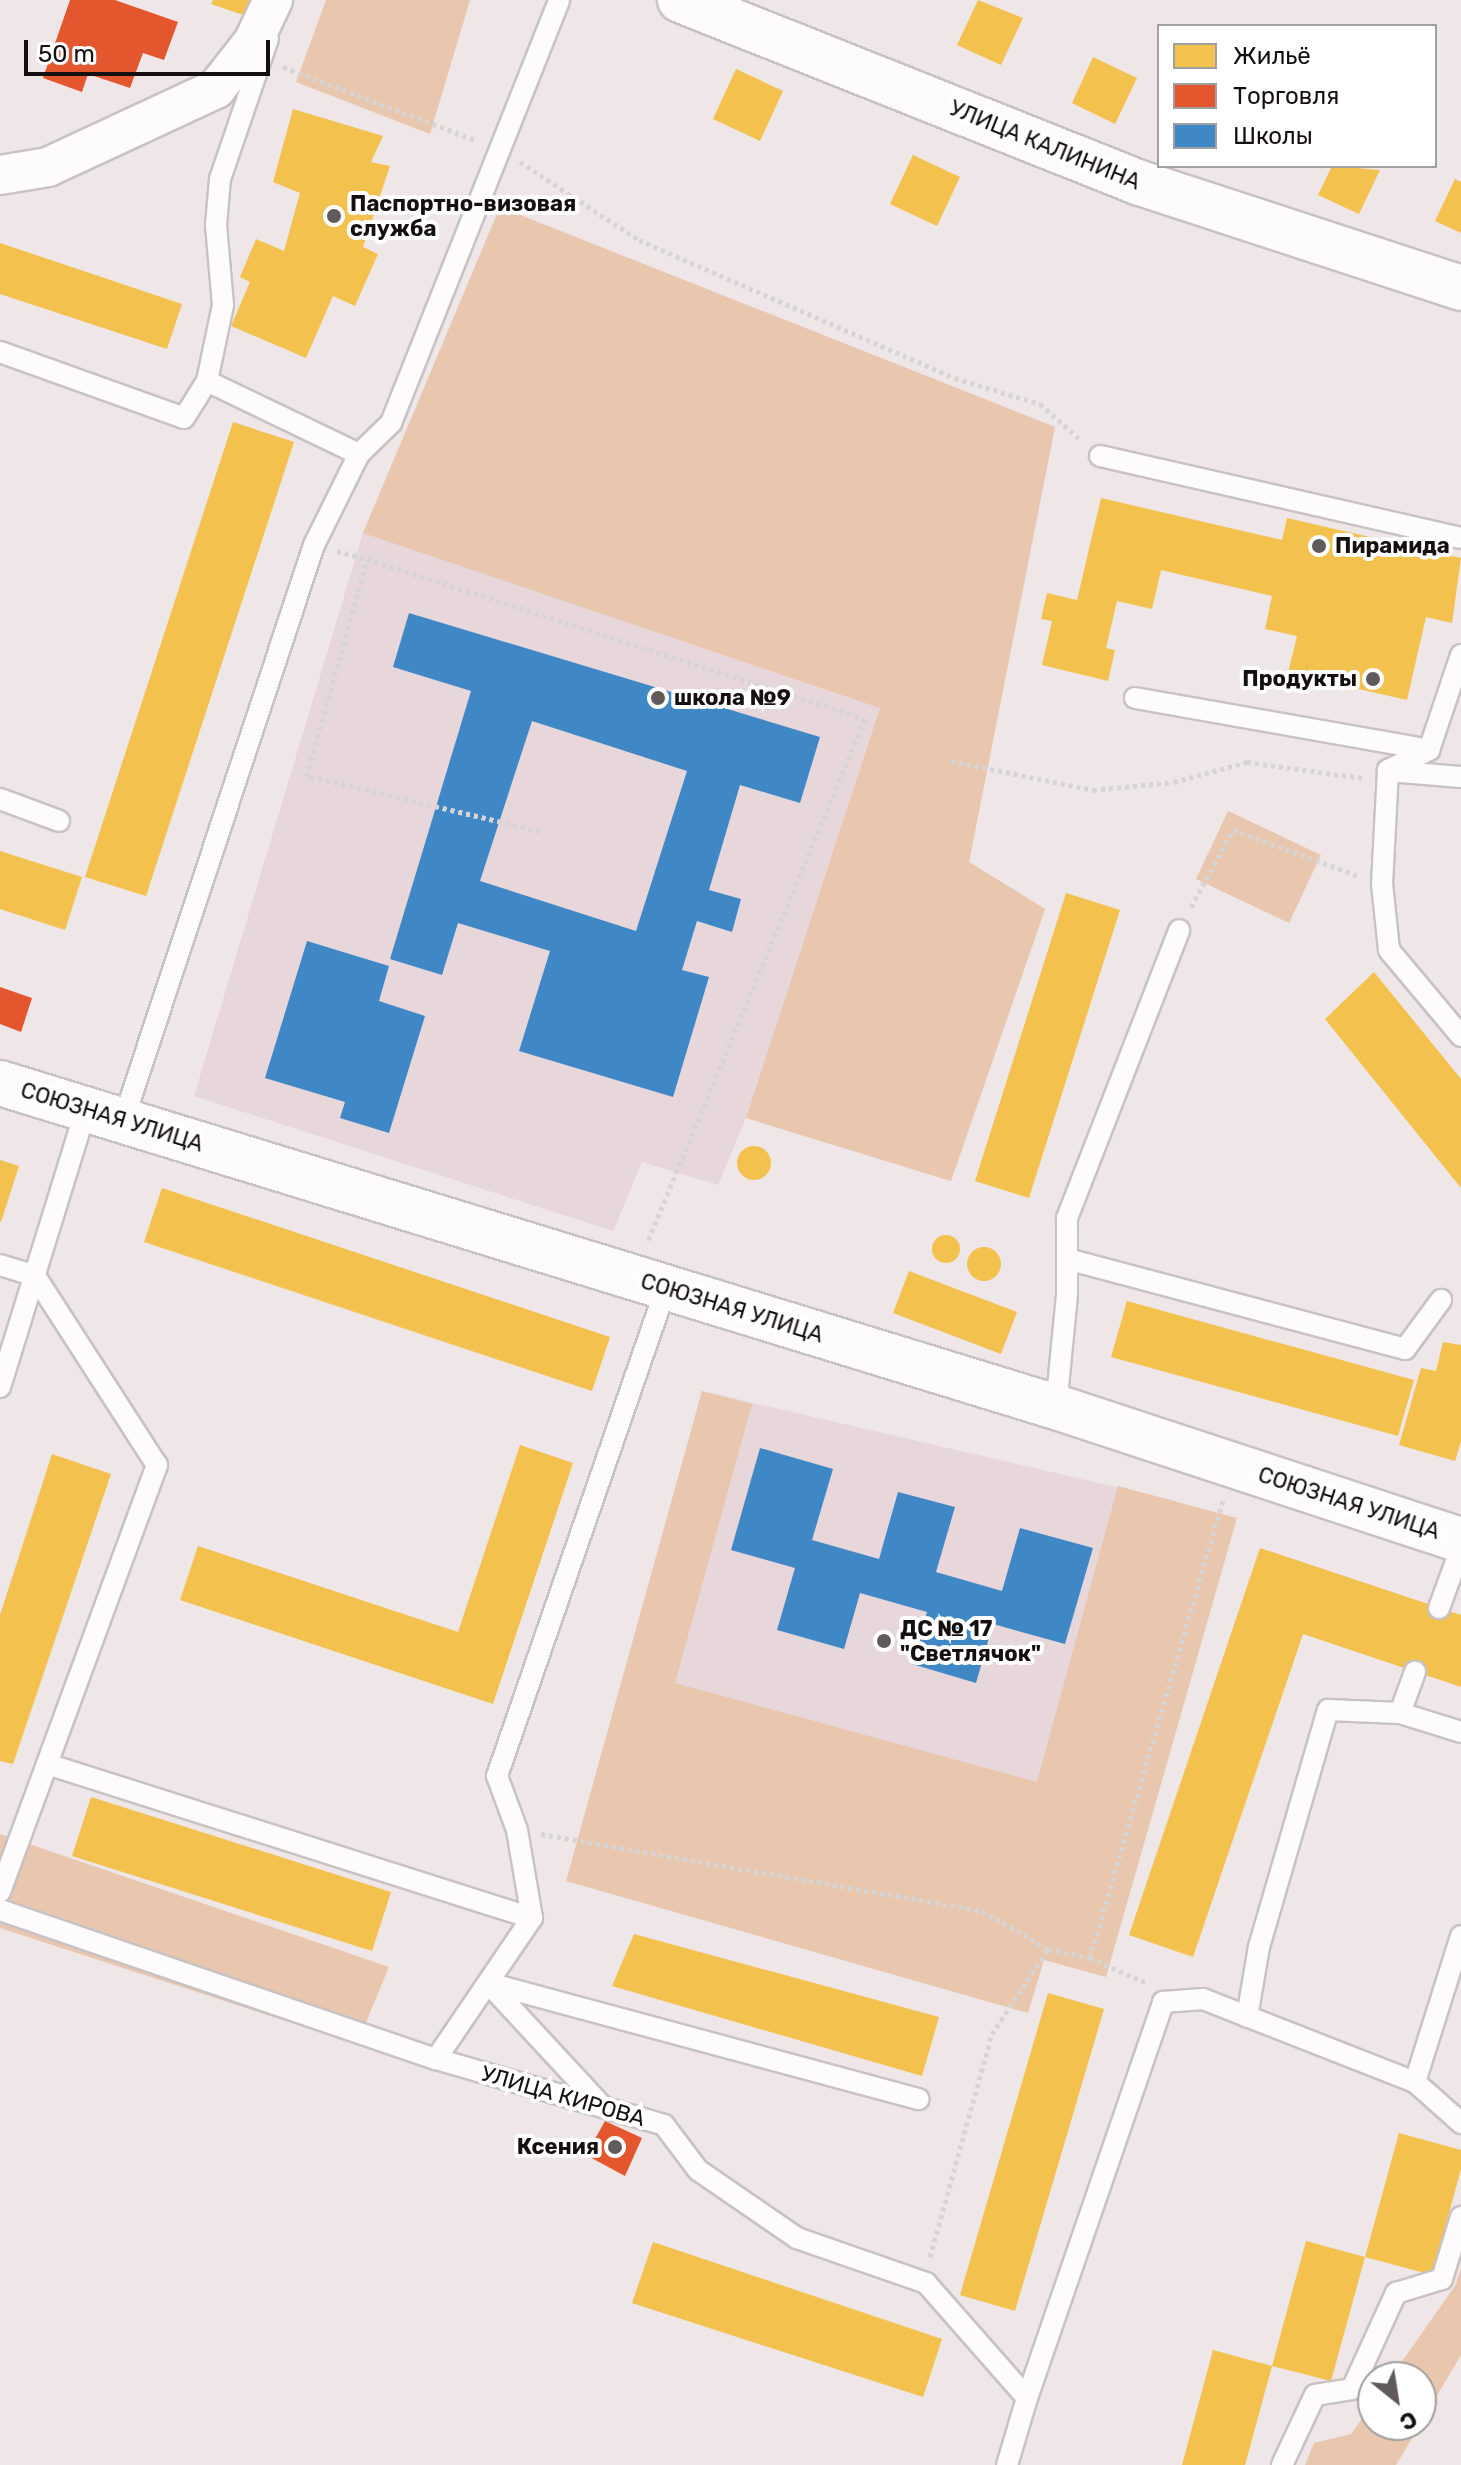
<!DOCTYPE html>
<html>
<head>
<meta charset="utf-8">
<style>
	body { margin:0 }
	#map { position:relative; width:1461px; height:2465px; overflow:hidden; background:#efe6e8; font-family:Rubik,sans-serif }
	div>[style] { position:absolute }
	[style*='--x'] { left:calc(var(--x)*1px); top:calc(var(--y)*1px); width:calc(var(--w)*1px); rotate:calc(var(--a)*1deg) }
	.built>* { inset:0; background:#e7d6da }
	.green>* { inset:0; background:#e8c7ae }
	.homes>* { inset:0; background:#f2c14e }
	.round { border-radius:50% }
	.shops>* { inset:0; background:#e4572e }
	.schools>* { inset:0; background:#3f88c5 }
	.path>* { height:5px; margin-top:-2.5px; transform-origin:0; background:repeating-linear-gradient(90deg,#d7d4d5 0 4px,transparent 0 8px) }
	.roads { filter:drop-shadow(2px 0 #c9c2c3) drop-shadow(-2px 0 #c9c2c3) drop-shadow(0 2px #c9c2c3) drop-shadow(0 -2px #c9c2c3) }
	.service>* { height:20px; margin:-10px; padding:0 10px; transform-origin:10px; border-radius:10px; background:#fdfbfc }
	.minor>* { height:38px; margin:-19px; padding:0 19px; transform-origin:19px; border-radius:19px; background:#fdfbfc }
	.tertiary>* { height:44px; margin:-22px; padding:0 22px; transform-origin:22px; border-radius:22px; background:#fdfbfc }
	.secondary>* { height:44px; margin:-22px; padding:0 22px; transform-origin:22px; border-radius:22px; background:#fdfbfc }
	.dots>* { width:22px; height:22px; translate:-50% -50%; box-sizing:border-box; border:4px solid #fff; border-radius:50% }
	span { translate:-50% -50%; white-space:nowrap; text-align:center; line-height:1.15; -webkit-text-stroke:8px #fff; paint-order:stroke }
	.street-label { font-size:22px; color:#150f10 }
	.poi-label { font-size:22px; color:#150f10; font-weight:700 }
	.left { translate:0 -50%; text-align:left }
	.right { translate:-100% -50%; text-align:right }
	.legend { position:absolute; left:1157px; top:24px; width:280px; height:144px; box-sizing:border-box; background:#fff; border:2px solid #a19f9f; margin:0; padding:10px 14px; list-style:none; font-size:24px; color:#150f10 }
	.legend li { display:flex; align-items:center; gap:16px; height:40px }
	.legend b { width:40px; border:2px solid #a19f9f }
	.north { position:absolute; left:1357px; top:2361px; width:80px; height:80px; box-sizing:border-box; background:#fff; border:2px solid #a19f9f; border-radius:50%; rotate:150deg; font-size:22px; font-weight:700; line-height:32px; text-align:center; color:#150f10 }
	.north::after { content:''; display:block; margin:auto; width:28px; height:36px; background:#615a5c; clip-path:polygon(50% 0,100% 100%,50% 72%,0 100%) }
	.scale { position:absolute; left:24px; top:40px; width:246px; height:36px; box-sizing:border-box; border:4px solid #150f10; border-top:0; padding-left:10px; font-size:24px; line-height:28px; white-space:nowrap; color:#150f10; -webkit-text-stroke:6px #fff; paint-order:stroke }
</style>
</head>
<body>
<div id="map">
	<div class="built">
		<i style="clip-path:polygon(500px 207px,1055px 427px,969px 862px,1045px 909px,951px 1181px,746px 1118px,718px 1185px,642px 1162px,613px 1231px,194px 1096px,363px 533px)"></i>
		<i style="clip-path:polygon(702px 1391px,1176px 1501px,1060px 1890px,595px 1781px)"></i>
	</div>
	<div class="green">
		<i style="clip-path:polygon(326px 0,470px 0,430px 134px,296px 82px)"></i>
		<i style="clip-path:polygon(500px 207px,1055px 427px,969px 862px,1045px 909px,951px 1181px,746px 1118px,880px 708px,363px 533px)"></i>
		<i style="clip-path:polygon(1228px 811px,1321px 855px,1289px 923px,1196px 879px)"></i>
		<i style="clip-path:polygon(702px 1391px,752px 1404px,675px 1683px,1037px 1782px,1118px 1486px,1237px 1518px,1106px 1977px,1044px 1960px,1028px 2013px,566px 1881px)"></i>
		<i style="clip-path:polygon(0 1834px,389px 1967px,357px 2044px,0 1928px)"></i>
		<i style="clip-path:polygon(1461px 2268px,1461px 2355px,1421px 2423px,1421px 2377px,1391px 2377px,1455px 2286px)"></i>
		<i style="clip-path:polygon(1373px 2403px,1373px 2425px,1420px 2425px,1396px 2465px,1305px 2465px,1314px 2443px,1351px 2434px)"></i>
	</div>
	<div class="homes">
		<i style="clip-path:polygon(213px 0,259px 0,252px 18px,211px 4px)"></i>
		<i style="clip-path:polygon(978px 0,1023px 18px,1001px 65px,957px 45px)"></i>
		<i style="clip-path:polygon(1093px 57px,1137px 78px,1115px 124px,1072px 103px)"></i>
		<i style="clip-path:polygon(736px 69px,783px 91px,760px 141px,713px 119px)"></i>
		<i style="clip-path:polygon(293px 109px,383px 136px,371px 162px,390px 166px,363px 247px,378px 254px,355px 306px,333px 296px,306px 358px,231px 326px,250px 282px,240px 277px,256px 239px,284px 251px,300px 193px,273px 182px)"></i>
		<i style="clip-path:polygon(913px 155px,960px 177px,937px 226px,890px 204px)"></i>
		<i style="clip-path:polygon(1332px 166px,1380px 170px,1359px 214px,1318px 195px)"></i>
		<i style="clip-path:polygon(1455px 179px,1461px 182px,1461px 233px,1435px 221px)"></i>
		<i style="clip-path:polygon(0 243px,182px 304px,167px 349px,0 294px)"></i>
		<i style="clip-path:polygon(233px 422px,294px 442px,146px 896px,85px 877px)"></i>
		<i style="clip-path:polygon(1101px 498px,1282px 540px,1287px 518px,1461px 558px,1452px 623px,1426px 617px,1407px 700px,1288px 673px,1297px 636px,1265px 629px,1272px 596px,1161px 570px,1152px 609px,1117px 601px,1106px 648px,1115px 650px,1108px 681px,1042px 665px,1052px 621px,1041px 619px,1047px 593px,1077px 600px)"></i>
		<i style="clip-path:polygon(0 851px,82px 877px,65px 930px,0 909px)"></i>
		<i style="clip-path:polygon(1066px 893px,1120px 910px,1029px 1198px,975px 1181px)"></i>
		<i style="clip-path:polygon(1374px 972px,1461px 1079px,1461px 1188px,1325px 1019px)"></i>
		<i class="round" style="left:737px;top:1146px;width:34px;height:34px"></i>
		<i style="clip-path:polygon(0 1160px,19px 1166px,1px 1222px,0 1222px)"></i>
		<i style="clip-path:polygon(162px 1188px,610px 1337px,592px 1391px,144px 1242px)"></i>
		<i class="round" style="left:932px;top:1235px;width:28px;height:28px"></i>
		<i class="round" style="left:967px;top:1247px;width:34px;height:34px"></i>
		<i style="clip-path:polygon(909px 1271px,1017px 1312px,1001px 1354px,893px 1313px)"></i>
		<i style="clip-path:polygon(1127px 1301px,1414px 1380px,1398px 1436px,1111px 1357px)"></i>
		<i style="clip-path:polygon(1443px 1342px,1461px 1345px,1461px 1441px,1455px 1461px,1399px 1445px,1421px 1368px,1436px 1371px)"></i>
		<i style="clip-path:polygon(520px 1445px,573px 1463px,493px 1704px,180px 1600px,198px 1546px,458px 1632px)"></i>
		<i style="clip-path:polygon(52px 1454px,111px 1474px,13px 1764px,0 1761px,0 1615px)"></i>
		<i style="clip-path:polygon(1260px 1548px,1461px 1615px,1461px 1687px,1303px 1634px,1193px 1957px,1129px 1935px)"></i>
		<i style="clip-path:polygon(91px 1797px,391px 1892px,372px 1951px,72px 1856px)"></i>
		<i style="clip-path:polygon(634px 1934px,939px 2017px,922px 2076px,612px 1986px)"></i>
		<i style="clip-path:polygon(1048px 1993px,1104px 2009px,1015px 2311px,960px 2295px)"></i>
		<i style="clip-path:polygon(1399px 2133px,1461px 2150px,1461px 2169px,1432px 2275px,1365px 2257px)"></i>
		<i style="clip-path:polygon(1306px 2241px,1365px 2257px,1331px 2381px,1272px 2366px)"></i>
		<i style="clip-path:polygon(653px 2242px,942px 2339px,923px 2397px,632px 2303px)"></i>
		<i style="clip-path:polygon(1213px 2350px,1272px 2366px,1245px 2465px,1182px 2465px)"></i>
	</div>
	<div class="shops">
		<i style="clip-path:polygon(70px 0,115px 0,178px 22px,164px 60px,143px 53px,130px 88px,88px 74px,82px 92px,43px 78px)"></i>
		<i style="clip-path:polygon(0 987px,32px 998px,21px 1032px,0 1024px)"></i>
		<i style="clip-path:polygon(605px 2121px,642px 2138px,625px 2176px,586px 2155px)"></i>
	</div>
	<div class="schools">
		<i style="clip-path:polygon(evenodd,409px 613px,820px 737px,800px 803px,740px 785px,709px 890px,741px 899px,732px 932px,697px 921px,682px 970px,709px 977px,673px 1097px,519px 1051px,550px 951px,458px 923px,442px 975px,390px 959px,471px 691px,393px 667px,409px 613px,532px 721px,687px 771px,636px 931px,480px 881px,532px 721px)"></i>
		<i style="clip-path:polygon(307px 941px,389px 966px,379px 1001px,425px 1016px,389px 1133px,340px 1118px,345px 1102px,265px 1078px)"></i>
		<i style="clip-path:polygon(760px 1448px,833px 1469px,812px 1540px,879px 1559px,898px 1492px,955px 1507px,936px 1572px,1002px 1591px,1020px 1528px,1093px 1548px,1065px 1644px,993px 1624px,976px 1683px,912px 1664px,927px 1612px,860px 1593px,844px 1649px,777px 1630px,795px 1568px,731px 1550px)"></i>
	</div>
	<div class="path">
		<i style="--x:283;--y:67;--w:205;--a:20.8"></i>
		<i style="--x:520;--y:162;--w:142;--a:33.2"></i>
		<i style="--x:639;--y:240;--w:345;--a:23.6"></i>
		<i style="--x:955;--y:378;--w:89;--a:17"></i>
		<i style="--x:1040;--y:404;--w:55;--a:41.3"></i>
		<i style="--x:337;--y:551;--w:31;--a:15"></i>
		<i style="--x:951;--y:761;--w:145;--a:11.5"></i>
		<i style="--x:1093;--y:790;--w:81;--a:-5.6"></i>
		<i style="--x:1174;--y:782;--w:76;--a:-15.3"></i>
		<i style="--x:1247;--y:762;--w:117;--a:7.9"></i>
		<i style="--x:540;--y:831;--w:239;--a:-166.7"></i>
		<i style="--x:307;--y:776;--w:225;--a:-74.5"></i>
		<i style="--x:367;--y:559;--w:523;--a:17.81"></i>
		<i style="--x:865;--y:719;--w:568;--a:112.59"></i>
		<i style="--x:1191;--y:907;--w:88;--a:-61.4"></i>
		<i style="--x:1233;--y:830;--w:134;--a:20.1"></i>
		<i style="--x:541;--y:1834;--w:448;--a:9.9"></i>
		<i style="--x:982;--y:1911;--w:76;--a:29.9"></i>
		<i style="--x:1090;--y:1958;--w:476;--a:-73.8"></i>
		<i style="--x:930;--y:2257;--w:231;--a:-74.5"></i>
		<i style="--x:992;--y:2034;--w:102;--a:-56.6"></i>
		<i style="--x:1048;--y:1949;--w:43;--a:12.1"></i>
		<i style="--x:1090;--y:1958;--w:62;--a:23.7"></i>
	</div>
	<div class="roads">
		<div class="service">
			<i style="--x:0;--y:352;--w:195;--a:19.7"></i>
			<i style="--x:184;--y:418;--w:44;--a:-58.1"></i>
			<i style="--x:207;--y:381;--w:78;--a:-78.1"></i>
			<i style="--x:223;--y:305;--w:80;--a:-95"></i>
			<i style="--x:216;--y:225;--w:46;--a:-85"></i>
			<i style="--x:220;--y:179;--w:148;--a:-71.1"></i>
			<i style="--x:207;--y:381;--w:169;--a:25.7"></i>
			<i style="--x:1100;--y:456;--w:370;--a:12.8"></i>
			<i style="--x:1461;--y:655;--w:100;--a:108.6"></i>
			<i style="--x:1429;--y:750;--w:46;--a:154"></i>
			<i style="--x:1388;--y:770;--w:114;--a:93"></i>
			<i style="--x:1382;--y:884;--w:66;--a:83.9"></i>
			<i style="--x:1389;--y:950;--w:112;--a:50.1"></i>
			<i style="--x:1135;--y:698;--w:299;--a:10"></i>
			<i style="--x:1389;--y:771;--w:72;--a:4.8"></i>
			<i style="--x:0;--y:799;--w:63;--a:20.4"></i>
			<i style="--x:123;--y:1121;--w:607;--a:-71.65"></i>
			<i style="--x:314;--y:545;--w:102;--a:-63.7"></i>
			<i style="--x:359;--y:454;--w:45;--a:-44.1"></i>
			<i style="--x:391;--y:423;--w:455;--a:-68.3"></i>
			<i style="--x:1067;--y:1259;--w:350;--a:14.9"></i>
			<i style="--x:1405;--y:1349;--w:61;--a:-53.7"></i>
			<i style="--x:0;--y:1265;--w:37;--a:17"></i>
			<i style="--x:35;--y:1276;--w:225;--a:57.2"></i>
			<i style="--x:157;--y:1465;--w:455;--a:110.2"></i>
			<i style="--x:0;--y:1387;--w:291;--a:-72.8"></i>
			<i style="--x:1056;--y:1407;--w:114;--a:-84.4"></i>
			<i style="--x:1067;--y:1294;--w:76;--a:-90"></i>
			<i style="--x:1067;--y:1218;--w:309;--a:-68.7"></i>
			<i style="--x:1439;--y:1608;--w:64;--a:-69.9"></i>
			<i style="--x:1400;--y:1713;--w:44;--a:-69.9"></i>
			<i style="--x:47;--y:1764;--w:509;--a:17.62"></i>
			<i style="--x:0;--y:1910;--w:461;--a:18.9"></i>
			<i style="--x:436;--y:2059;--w:237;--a:16.1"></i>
			<i style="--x:664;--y:2125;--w:56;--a:52.9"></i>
			<i style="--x:698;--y:2170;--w:120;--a:34.5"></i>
			<i style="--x:797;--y:2238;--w:137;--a:19.2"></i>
			<i style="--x:926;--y:2283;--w:153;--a:48.7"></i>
			<i style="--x:1027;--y:2398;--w:70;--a:106.6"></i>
			<i style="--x:488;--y:1983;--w:446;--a:15.1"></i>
			<i style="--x:488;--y:1983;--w:168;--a:47.2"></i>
			<i style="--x:1247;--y:2017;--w:71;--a:-80.3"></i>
			<i style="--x:1259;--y:1947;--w:247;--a:-73.8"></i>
			<i style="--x:1328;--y:1710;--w:72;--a:2.4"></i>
			<i style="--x:1400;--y:1713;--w:64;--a:17.3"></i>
			<i style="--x:436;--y:2059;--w:171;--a:-55.8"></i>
			<i style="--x:532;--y:1918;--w:89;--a:-99.7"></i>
			<i style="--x:517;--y:1830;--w:58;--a:-110.3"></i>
			<i style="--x:497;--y:1776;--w:516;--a:-70.9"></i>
			<i style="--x:1415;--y:2082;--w:153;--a:-72.5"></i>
			<i style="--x:1027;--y:2398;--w:419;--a:-71"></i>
			<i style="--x:1163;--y:2002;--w:40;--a:-4.3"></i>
			<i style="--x:1203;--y:1999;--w:228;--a:21.4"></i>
			<i style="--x:1415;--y:2082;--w:62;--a:41.7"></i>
			<i style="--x:1282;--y:2465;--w:77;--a:-64.8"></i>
			<i style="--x:1315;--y:2395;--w:37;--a:-9"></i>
			<i style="--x:1352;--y:2389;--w:106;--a:-65.4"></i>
			<i style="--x:1396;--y:2293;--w:48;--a:-16.9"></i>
			<i style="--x:1442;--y:2279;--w:65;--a:-73"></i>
		</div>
		<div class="minor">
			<i style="--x:0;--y:175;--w:49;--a:-9.5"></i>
			<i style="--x:48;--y:167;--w:185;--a:-24.9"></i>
			<i style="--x:216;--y:89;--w:60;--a:-51.8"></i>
			<i style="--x:253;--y:42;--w:47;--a:-64.5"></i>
		</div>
		<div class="tertiary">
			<i style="--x:0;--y:1083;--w:1105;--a:17.06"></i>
			<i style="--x:1056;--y:1407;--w:426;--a:18.2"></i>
		</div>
		<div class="secondary">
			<i style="--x:680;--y:0;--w:495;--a:21.7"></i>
			<i style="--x:1140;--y:183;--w:338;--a:18.1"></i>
		</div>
	</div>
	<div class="dots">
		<i style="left:334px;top:216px;background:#615a5c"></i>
		<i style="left:1319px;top:546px;background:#615a5c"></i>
		<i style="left:1373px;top:679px;background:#615a5c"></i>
		<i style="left:658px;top:698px;background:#615a5c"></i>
		<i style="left:884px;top:1641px;background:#615a5c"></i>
		<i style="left:615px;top:2147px;background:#615a5c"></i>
	</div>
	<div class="street-label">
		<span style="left:1045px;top:145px;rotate:22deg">УЛИЦА КАЛИНИНА</span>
		<span style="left:112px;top:1117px;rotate:17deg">СОЮЗНАЯ УЛИЦА</span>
		<span style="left:732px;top:1308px;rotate:17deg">СОЮЗНАЯ УЛИЦА</span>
		<span style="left:1349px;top:1503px;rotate:18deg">СОЮЗНАЯ УЛИЦА</span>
		<span style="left:563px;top:2096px;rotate:16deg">УЛИЦА КИРОВА</span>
	</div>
	<div class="poi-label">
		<span class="left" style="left:350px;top:216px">Паспортно-визовая<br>служба</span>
		<span class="left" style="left:1335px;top:546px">Пирамида</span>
		<span class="right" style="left:1357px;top:679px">Продукты</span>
		<span class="left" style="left:674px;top:698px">школа №9</span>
		<span class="left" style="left:900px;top:1641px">ДС № 17<br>"Светлячок"</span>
		<span class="right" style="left:599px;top:2147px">Ксения</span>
	</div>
	<ul class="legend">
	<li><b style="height:22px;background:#f2c14e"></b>Жильё</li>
	<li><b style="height:22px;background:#e4572e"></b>Торговля</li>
	<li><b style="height:22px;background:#3f88c5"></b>Школы</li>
	</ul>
	<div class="north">С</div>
	<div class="scale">50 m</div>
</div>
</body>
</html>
